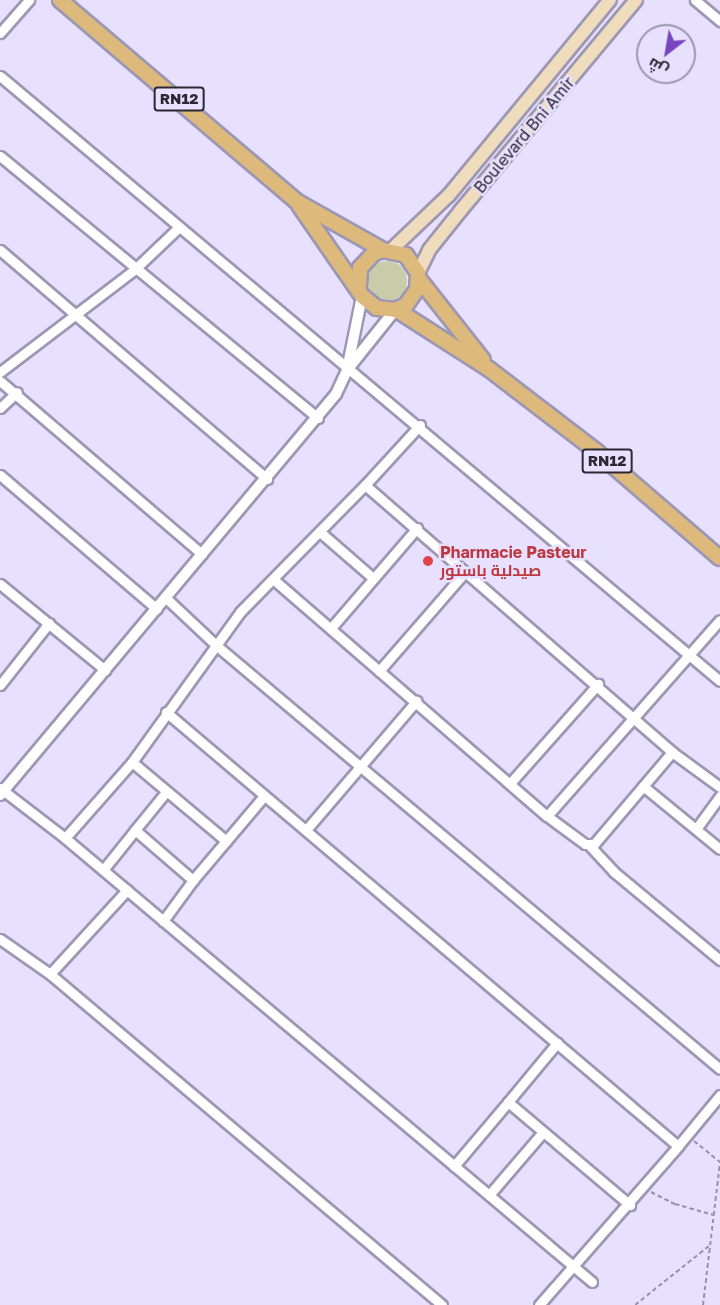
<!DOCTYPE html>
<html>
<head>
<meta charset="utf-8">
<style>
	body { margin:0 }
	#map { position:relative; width:720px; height:1305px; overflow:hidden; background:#e7e0ff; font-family:"Golos Text",Cairo,sans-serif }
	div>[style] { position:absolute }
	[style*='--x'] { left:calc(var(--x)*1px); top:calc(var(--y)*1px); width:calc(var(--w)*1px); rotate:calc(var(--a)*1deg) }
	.green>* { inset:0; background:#c9cca9 }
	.round { border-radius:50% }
	.path>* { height:2px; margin-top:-1px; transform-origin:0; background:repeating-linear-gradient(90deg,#9892a9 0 4.5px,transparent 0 7.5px) }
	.roads { filter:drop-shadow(2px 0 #9d97b3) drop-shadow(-2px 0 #9d97b3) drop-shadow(0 2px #9d97b3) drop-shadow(0 -2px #9d97b3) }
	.minor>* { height:9px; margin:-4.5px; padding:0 4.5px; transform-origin:4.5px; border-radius:4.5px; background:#fff }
	.tertiary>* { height:10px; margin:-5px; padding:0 5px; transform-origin:5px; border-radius:5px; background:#fff }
	.secondary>* { height:12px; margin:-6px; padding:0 6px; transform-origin:6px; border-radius:6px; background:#eedcbd }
	.primary>* { height:14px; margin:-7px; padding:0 7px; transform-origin:7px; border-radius:7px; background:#ddba7c }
	.dots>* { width:16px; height:16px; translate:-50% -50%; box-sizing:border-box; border:3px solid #e7e0ff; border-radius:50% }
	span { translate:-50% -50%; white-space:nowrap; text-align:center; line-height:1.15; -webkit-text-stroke:5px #e7e0ff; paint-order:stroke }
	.shield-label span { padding:2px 4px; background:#e7e0ff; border:2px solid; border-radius:4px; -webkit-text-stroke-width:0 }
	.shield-label { font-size:15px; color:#2b2834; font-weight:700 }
	.street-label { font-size:16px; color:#2b2834 }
	.health-label { font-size:16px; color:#be3a42; font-weight:700 }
	.left { translate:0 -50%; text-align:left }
	.north { position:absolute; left:636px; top:24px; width:60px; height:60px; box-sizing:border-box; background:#e7e0ff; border:2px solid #9c96ae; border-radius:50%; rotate:211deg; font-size:16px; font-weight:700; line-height:24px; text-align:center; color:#2b2834 }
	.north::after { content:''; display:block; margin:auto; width:21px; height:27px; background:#7945bc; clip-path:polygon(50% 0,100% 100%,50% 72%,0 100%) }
</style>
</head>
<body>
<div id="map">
	<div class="green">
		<i class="round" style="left:367px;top:261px;width:40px;height:40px"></i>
	</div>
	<div class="path">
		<i style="--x:694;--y:1141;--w:33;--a:39"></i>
		<i style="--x:651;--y:1192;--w:27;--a:27"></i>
		<i style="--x:675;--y:1204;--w:40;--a:16"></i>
		<i style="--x:635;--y:1305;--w:95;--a:-38.6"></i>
		<i style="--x:703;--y:1305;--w:144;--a:-83.2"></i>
	</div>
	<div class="roads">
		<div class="minor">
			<i style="--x:695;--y:0;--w:33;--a:40"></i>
			<i style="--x:0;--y:33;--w:44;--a:-48.7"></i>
			<i style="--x:0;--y:76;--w:940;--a:40.04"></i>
			<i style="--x:0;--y:156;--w:412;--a:39.5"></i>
			<i style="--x:0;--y:250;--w:352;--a:40.6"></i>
			<i style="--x:0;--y:372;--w:170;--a:-37.3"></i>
			<i style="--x:135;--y:269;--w:59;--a:-43.6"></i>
			<i style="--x:0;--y:381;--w:266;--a:40.6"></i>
			<i style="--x:0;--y:408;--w:23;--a:-43"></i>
			<i style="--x:420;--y:425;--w:81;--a:132.5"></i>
			<i style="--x:365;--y:485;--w:407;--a:41"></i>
			<i style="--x:672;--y:752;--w:59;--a:36.1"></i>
			<i style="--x:0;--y:475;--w:206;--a:40.5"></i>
			<i style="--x:320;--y:532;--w:70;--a:41"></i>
			<i style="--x:273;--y:579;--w:362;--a:40.9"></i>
			<i style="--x:547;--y:816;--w:261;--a:-48.6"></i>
			<i style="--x:0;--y:584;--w:136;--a:39.3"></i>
			<i style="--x:166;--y:598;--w:70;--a:43.3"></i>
			<i style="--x:217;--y:646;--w:657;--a:40.06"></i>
			<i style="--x:331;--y:628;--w:132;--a:-49.3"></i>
			<i style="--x:379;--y:671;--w:131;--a:-49"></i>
			<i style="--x:0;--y:685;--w:79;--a:-51.7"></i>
			<i style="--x:166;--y:712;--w:671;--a:40.29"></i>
			<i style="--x:678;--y:1146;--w:66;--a:-50.5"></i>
			<i style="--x:132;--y:762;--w:123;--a:40"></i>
			<i style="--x:512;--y:781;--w:130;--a:-48.4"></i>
			<i style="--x:643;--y:786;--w:99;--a:39.3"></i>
			<i style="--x:0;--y:788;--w:82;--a:37.6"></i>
			<i style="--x:65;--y:838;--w:689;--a:40.11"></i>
			<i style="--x:547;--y:816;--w:47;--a:36.4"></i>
			<i style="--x:585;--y:844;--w:9;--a:0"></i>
			<i style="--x:594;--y:844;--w:121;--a:-49.7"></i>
			<i style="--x:696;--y:829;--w:41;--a:-54"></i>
			<i style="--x:135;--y:830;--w:49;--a:-50.8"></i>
			<i style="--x:306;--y:830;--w:170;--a:-49.5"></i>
			<i style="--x:65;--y:838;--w:101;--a:-48.6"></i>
			<i style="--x:132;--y:762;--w:185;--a:-54.2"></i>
			<i style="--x:240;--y:612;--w:178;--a:-45.5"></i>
			<i style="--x:589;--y:845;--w:37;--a:47"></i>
			<i style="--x:614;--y:872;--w:138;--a:39.7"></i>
			<i style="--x:103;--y:870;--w:51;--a:-51.3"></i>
			<i style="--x:135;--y:830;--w:77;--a:40.8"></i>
			<i style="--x:193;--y:880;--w:110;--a:-49.8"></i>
			<i style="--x:163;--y:921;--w:51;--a:-53.8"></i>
			<i style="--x:0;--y:939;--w:61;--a:35"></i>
			<i style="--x:50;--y:974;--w:513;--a:40.18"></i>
			<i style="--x:50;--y:974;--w:114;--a:-47.5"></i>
			<i style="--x:508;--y:1102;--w:77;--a:-50.3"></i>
			<i style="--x:454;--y:1166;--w:84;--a:-49.8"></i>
			<i style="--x:508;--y:1102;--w:160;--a:40.2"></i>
			<i style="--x:489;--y:1195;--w:83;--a:-49.4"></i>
			<i style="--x:539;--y:1305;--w:211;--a:-48.8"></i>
		</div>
		<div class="tertiary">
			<i style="--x:351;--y:365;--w:70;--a:-51.3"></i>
			<i style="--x:0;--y:795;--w:523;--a:-50.04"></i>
			<i style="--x:336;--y:394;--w:26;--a:-65"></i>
			<i style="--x:347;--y:370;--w:76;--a:-78.5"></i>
		</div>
		<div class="secondary">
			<i style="--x:391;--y:250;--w:80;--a:-43.5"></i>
			<i style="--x:449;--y:195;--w:253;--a:-50.5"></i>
			<i style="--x:418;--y:273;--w:25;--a:-64"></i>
			<i style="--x:429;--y:250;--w:51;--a:-51.3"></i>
			<i style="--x:461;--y:210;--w:273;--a:-50.2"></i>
		</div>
		<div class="primary">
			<i style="--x:60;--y:0;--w:310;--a:40.4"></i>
			<i style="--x:296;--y:201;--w:100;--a:29.4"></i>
			<i style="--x:299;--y:205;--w:111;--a:55.3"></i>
			<i style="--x:362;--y:296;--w:19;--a:39"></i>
			<i style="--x:377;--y:308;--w:18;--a:6"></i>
			<i style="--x:395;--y:310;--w:12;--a:-24"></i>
			<i style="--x:406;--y:305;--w:19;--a:-55"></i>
			<i style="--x:417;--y:289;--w:16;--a:-86"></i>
			<i style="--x:418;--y:273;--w:22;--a:-124"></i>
			<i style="--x:406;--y:255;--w:24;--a:-168"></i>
			<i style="--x:383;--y:250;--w:9;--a:162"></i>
			<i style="--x:374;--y:253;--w:21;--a:133"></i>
			<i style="--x:360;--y:268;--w:19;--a:93"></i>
			<i style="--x:419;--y:279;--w:103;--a:51.7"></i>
			<i style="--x:397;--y:310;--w:109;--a:32.7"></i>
			<i style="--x:489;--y:369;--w:136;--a:37.5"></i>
			<i style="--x:597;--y:452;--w:162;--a:40.8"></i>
		</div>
	</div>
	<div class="dots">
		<i style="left:428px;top:561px;background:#e0444e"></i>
	</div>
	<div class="shield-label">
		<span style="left:179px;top:99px">RN12</span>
		<span style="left:607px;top:461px">RN12</span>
	</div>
	<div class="street-label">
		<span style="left:524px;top:135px;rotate:-50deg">Boulevard Bni Amir</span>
	</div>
	<div class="health-label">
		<span class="left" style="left:440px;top:561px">Pharmacie Pasteur<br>صيدلية باستور</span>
	</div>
	<div class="north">ش</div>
</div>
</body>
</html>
